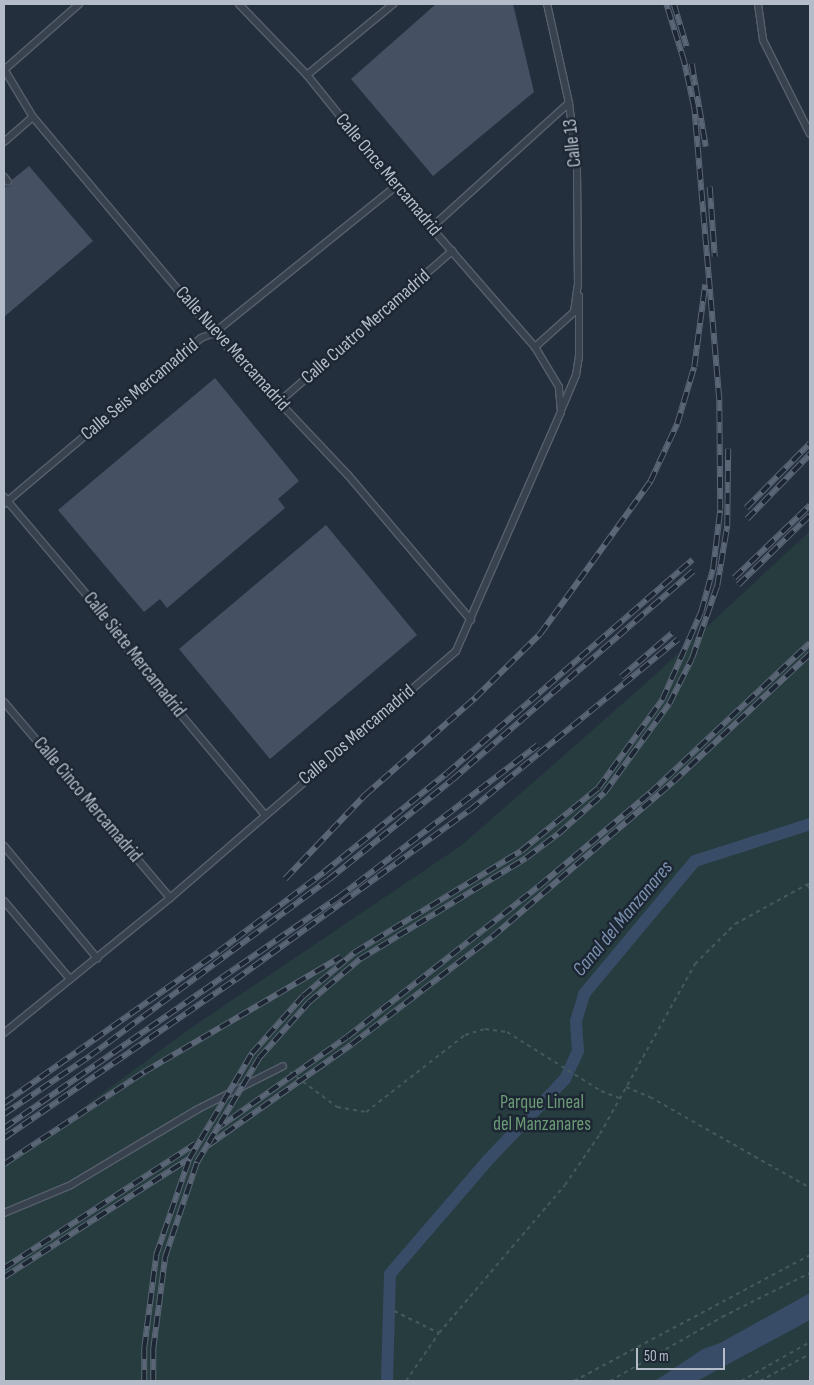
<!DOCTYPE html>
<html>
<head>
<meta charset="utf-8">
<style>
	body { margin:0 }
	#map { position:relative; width:814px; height:1385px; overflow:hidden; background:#242f3e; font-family:"Sofia Sans Condensed",sans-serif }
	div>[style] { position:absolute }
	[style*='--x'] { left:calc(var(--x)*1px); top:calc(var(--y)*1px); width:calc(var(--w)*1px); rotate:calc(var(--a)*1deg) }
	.green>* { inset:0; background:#263c3f }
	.water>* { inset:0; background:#394c67 }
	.canal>* { height:12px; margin:-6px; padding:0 6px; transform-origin:6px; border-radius:6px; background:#394c67 }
	.building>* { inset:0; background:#455162 }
	.path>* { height:2px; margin-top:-1px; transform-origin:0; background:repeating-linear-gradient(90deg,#44595c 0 4px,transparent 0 8px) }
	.roads { filter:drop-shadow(1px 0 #565f6c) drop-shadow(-1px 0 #565f6c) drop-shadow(0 1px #565f6c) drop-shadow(0 -1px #565f6c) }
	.service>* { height:6px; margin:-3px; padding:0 3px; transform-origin:3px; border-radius:3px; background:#38414e }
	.rail>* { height:5.5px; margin-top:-2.75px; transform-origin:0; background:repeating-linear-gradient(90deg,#1d2633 0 11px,#5a6575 0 22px); box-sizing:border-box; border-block:1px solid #5a6575 }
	span { translate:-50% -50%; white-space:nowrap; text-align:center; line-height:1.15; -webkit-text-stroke:5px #1d2633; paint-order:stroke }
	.street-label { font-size:19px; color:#b4bcc9 }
	.park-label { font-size:19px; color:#6b9a76 }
	.water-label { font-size:20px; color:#7c92b1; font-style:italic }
	.frame { position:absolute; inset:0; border:5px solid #b4bcc9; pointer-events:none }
	.scale { position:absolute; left:636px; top:1348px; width:89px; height:22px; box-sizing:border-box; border:2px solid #b4bcc9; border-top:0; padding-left:6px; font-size:15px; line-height:18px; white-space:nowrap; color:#b4bcc9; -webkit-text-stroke:4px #1d2633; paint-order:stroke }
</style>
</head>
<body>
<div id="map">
	<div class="green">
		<i style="clip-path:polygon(810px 531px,810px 1381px,4px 1381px,4px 1166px,188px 1030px,462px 845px,654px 676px)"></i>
	</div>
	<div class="water">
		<i style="clip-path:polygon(810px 1293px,810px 1320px,697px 1381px,655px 1381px,703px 1349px,720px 1343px)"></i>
	</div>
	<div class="canal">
		<i style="--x:387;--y:1381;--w:107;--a:-88.4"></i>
		<i style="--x:390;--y:1274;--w:150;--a:-49.3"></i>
		<i style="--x:488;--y:1160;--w:112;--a:-46.5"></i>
		<i style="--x:565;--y:1079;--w:31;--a:-65"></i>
		<i style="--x:578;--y:1051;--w:30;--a:-94"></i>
		<i style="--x:576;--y:1021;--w:28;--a:-73"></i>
		<i style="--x:584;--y:994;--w:173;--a:-50.2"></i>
		<i style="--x:695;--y:861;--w:121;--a:-17.8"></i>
	</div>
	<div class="building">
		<i style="clip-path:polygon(436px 4px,513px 4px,534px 92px,433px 176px,351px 79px)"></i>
		<i style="clip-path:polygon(29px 166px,93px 241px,4px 317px,4px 187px,11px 186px,12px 180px)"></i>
		<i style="clip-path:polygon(215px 378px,299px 481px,278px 499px,285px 508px,167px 608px,160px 599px,144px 612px,58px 510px)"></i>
		<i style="clip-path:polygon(326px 525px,417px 635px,270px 759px,179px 649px)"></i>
	</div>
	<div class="path">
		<i style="--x:807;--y:885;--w:5;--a:53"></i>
		<i style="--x:290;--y:1072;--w:59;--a:36.7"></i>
		<i style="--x:337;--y:1107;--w:29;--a:10"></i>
		<i style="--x:366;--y:1112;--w:125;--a:-37.9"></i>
		<i style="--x:465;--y:1035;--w:21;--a:-17"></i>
		<i style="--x:485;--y:1029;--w:22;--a:8"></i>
		<i style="--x:507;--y:1032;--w:111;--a:32.1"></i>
		<i style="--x:601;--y:1091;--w:19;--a:21"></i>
		<i style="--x:626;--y:1087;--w:26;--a:23"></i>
		<i style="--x:650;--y:1097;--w:184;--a:29.6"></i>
		<i style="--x:394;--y:1311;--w:50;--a:26.1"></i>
		<i style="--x:406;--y:1381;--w:58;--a:-55.5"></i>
		<i style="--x:439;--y:1333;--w:194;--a:-49.6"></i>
		<i style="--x:565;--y:1185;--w:62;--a:-55.5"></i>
		<i style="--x:600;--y:1134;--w:195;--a:-60.8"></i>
		<i style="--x:695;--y:964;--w:57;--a:-45"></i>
		<i style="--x:735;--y:924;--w:85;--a:-28.7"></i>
		<i style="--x:574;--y:1381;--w:268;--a:-28.1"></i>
		<i style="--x:610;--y:1381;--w:129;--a:-29.7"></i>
		<i style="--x:722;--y:1317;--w:98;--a:-26.6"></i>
		<i style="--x:741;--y:1381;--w:79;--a:-29.5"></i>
		<i style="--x:760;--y:1381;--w:57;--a:-28.4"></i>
	</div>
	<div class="roads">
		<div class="service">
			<i style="--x:758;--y:4;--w:36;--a:82"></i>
			<i style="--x:763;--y:40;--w:105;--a:63.4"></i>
			<i style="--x:4;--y:69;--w:56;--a:58.9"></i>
			<i style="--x:33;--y:117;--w:282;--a:50"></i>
			<i style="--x:214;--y:333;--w:195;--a:46.7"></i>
			<i style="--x:348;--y:475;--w:190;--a:49.7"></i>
			<i style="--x:4;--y:70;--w:100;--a:-41.3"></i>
			<i style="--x:307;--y:75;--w:112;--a:-39.5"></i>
			<i style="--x:4;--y:142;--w:38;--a:-41"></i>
			<i style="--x:4;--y:177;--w:6;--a:51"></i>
			<i style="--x:431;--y:228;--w:186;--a:-42.2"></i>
			<i style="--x:535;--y:347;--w:52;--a:-41.9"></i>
			<i style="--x:574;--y:312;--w:27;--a:-82"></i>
			<i style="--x:578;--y:285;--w:120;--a:-90.5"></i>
			<i style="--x:577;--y:165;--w:63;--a:-97.4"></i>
			<i style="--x:569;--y:103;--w:101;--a:-102.5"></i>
			<i style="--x:279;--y:402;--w:230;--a:-41.1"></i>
			<i style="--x:562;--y:408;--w:36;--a:-67"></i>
			<i style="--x:576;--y:375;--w:19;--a:-81"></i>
			<i style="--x:579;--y:356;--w:60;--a:-90"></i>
			<i style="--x:4;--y:497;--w:178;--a:49.8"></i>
			<i style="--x:119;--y:633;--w:26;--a:61"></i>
			<i style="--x:132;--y:656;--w:206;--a:50.1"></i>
			<i style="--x:4;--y:504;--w:258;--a:-40.1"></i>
			<i style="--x:201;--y:338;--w:14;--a:-21"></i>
			<i style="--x:214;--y:333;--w:234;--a:-38.9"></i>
			<i style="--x:4;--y:702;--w:257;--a:49.7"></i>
			<i style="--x:4;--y:846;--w:146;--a:50.3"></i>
			<i style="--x:4;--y:901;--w:101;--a:49.8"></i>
			<i style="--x:4;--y:1033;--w:214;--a:-39.1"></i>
			<i style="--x:170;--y:898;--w:378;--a:-40.8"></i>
			<i style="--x:456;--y:651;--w:261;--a:-66.3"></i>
			<i style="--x:561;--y:412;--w:25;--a:-95"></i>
			<i style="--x:559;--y:387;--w:47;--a:-121"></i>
			<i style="--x:535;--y:347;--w:191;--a:-131"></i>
			<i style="--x:410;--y:203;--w:164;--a:-128.8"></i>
			<i style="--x:307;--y:75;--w:98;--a:-133.8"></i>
			<i style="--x:4;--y:1213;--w:70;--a:-22.6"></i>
			<i style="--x:69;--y:1186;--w:150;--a:-30.8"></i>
			<i style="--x:198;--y:1109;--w:95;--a:-26.8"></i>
		</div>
	</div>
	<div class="rail">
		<i style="--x:674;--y:4;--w:45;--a:73.2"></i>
		<i style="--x:692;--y:64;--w:84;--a:80.4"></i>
		<i style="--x:710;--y:187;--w:70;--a:85.9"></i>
		<i style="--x:746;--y:508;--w:91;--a:-45.4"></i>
		<i style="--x:747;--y:519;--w:91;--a:-45.9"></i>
		<i style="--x:734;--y:578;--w:105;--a:-43.8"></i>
		<i style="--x:738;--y:585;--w:100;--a:-44.2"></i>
		<i style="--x:621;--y:677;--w:67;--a:-40.8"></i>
		<i style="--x:285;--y:879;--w:116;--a:-46.4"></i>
		<i style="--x:365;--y:795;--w:147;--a:-41.4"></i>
		<i style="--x:475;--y:698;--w:91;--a:-44.6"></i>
		<i style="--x:540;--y:634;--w:188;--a:-54.1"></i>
		<i style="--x:650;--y:482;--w:64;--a:-65"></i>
		<i style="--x:677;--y:424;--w:59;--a:-73.4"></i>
		<i style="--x:694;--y:367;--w:83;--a:-82.4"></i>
		<i style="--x:4;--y:1103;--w:262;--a:-35.2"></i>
		<i style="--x:218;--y:952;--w:133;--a:-37"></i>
		<i style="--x:324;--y:872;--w:158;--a:-38.8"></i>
		<i style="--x:447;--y:773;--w:325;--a:-41"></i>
		<i style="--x:4;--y:1114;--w:104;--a:-34"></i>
		<i style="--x:90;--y:1056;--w:296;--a:-36.5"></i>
		<i style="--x:328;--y:880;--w:159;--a:-38.9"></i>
		<i style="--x:452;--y:780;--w:319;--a:-40.9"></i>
		<i style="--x:4;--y:1128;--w:407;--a:-34.6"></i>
		<i style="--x:339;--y:897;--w:250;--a:-37.4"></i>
		<i style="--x:215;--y:1130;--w:161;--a:-35.2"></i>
		<i style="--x:347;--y:1037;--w:244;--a:-38.2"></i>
		<i style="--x:539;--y:886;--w:145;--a:-40"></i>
		<i style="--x:650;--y:793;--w:219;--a:-43.2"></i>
		<i style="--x:4;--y:1138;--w:280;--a:-34.4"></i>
		<i style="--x:235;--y:980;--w:290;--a:-35.9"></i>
		<i style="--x:470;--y:810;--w:269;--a:-39.4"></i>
		<i style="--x:207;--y:1146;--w:177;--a:-35.1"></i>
		<i style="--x:352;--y:1044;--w:176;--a:-37.4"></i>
		<i style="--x:492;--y:937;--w:238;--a:-40.6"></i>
		<i style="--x:673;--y:782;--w:187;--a:-43.1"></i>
		<i style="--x:4;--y:1164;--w:168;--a:-33.3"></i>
		<i style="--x:144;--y:1072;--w:228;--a:-30.3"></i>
		<i style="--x:4;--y:1268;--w:228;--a:-33"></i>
		<i style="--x:4;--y:1277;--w:221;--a:-32.6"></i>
		<i style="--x:144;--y:1381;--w:33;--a:-90"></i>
		<i style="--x:144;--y:1348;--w:94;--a:-82.6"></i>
		<i style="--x:156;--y:1255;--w:102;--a:-71"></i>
		<i style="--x:189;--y:1159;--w:123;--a:-59.3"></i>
		<i style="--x:252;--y:1053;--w:76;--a:-48.2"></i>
		<i style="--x:303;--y:996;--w:68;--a:-40.2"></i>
		<i style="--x:355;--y:952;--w:194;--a:-31.3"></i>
		<i style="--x:521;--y:851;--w:99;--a:-39.3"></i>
		<i style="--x:598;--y:788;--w:109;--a:-54"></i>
		<i style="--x:662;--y:700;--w:96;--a:-66.1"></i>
		<i style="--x:701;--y:612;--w:46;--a:-74.7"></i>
		<i style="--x:713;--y:568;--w:58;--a:-83.1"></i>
		<i style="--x:720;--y:510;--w:111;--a:-90.5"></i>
		<i style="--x:719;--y:399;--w:292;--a:-94.9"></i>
		<i style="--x:694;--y:108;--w:47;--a:-102.3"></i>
		<i style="--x:684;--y:62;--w:61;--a:-107.2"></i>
		<i style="--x:153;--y:1381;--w:32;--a:-90"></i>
		<i style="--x:153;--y:1349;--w:93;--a:-82.6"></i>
		<i style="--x:165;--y:1257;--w:100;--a:-71.4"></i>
		<i style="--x:197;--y:1162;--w:121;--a:-59.2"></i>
		<i style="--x:259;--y:1058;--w:75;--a:-48.2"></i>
		<i style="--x:309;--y:1002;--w:67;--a:-40.1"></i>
		<i style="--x:360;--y:959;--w:194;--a:-31.3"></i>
		<i style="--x:526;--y:858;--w:40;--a:-37"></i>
		<i style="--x:558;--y:834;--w:62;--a:-41.7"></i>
		<i style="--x:604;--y:793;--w:110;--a:-53.9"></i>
		<i style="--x:669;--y:704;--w:51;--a:-63.4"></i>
		<i style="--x:692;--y:658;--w:76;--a:-70.9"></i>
		<i style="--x:717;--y:586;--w:61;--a:-80.5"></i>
		<i style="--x:727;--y:526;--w:77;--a:-89.3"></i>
	</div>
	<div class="street-label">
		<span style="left:573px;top:143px;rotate:-96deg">Calle 13</span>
		<span style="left:388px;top:175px;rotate:50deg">Calle Once Mercamadrid</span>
		<span style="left:366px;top:327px;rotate:-41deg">Calle Cuatro Mercamadrid</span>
		<span style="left:232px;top:349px;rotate:48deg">Calle Nueve Mercamadrid</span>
		<span style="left:140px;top:390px;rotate:-40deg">Calle Seis Mercamadrid</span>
		<span style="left:134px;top:655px;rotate:52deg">Calle Siete Mercamadrid</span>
		<span style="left:357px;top:735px;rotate:-40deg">Calle Dos Mercamadrid</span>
		<span style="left:87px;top:800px;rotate:50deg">Calle Cinco Mercamadrid</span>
	</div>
	<div class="park-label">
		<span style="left:542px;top:1114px">Parque Lineal<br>del Manzanares</span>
	</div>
	<div class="water-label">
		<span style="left:623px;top:919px;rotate:-50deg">Canal del Manzanares</span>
	</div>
	<div class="frame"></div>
	<div class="scale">50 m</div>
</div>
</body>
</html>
